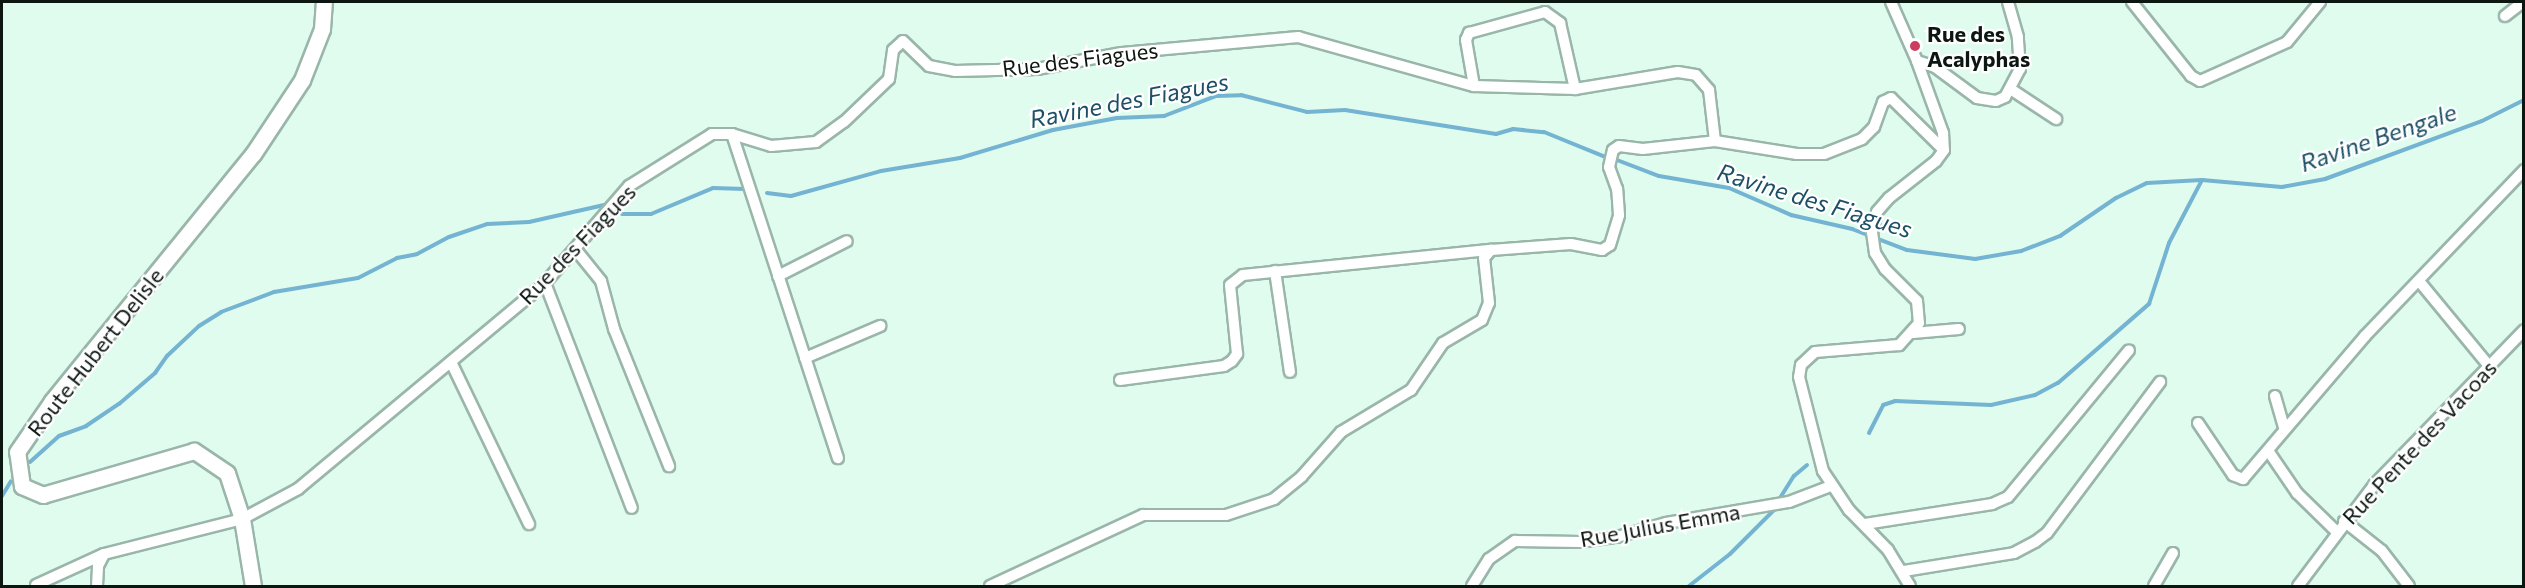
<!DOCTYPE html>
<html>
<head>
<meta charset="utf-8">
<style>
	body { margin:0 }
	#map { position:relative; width:2525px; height:588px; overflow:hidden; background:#dffcef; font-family:Commissioner,sans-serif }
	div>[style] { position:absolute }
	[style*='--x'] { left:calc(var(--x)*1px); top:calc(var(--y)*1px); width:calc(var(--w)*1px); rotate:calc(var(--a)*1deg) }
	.stream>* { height:4px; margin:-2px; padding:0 2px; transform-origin:2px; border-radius:2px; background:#74b3d1 }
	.roads { filter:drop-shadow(2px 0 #9ab6aa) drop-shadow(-2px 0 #9ab6aa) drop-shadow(0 2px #9ab6aa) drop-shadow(0 -2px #9ab6aa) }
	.minor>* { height:10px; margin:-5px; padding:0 5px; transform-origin:5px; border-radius:5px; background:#fff }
	.secondary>* { height:15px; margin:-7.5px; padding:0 7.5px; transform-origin:7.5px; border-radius:7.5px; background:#fff }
	.dots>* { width:16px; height:16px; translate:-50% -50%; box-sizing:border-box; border:3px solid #fff; border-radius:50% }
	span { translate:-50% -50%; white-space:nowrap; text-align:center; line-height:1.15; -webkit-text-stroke:4.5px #fff; paint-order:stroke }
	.poi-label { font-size:22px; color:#0c1712; font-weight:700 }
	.left { translate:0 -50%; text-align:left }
	.street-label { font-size:22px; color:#0c1712 }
	.water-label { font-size:24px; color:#1d5066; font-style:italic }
	.frame { position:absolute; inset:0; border:3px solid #0c1712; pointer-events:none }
</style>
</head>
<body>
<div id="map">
	<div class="stream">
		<i style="--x:1617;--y:160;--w:45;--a:20.9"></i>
		<i style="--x:1659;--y:176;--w:71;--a:9.7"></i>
		<i style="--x:1729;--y:188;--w:68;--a:23.5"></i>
		<i style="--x:1791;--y:215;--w:63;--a:12.9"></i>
		<i style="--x:1852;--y:229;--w:59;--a:20.9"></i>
		<i style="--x:1907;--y:250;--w:69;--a:7.5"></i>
		<i style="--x:1975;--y:259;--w:47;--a:-9.9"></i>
		<i style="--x:2021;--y:251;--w:42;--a:-21"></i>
		<i style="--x:2060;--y:236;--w:68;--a:-34.2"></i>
		<i style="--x:2116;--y:198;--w:34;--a:-26"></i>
		<i style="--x:2147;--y:183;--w:55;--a:-3.1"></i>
		<i style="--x:767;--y:193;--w:24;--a:7"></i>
		<i style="--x:791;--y:196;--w:93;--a:-15.5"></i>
		<i style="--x:881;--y:171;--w:80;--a:-9.3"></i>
		<i style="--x:960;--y:158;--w:97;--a:-16.8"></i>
		<i style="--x:1053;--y:130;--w:65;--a:-10.6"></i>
		<i style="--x:1117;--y:118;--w:47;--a:-2.4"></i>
		<i style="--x:1164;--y:116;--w:56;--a:-21"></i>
		<i style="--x:1216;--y:96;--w:25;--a:-2"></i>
		<i style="--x:1241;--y:95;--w:68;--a:14.4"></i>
		<i style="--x:1307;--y:112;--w:38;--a:-3"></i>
		<i style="--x:1345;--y:110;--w:153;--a:9"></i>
		<i style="--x:1496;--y:134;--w:18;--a:-16"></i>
		<i style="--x:1513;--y:129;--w:31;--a:6"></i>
		<i style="--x:1544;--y:132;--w:64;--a:22.1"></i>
		<i style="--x:622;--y:214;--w:29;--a:0"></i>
		<i style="--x:651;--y:214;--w:67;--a:-22.8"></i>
		<i style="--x:713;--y:188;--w:32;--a:2"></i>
		<i style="--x:1869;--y:433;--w:31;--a:-63"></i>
		<i style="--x:1883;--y:405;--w:13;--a:-18"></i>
		<i style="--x:1895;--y:401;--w:96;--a:2.4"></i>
		<i style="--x:1991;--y:405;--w:45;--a:-12.8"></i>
		<i style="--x:2035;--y:395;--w:26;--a:-28"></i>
		<i style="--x:2058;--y:383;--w:121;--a:-41"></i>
		<i style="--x:2149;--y:304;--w:64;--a:-71.8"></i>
		<i style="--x:2169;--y:243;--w:71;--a:-62.4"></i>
		<i style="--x:2202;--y:180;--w:80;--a:5"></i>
		<i style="--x:2282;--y:187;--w:44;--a:-10.5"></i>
		<i style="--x:2325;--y:179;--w:167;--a:-20.3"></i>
		<i style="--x:2482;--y:121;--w:47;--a:-26.6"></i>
		<i style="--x:30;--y:462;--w:39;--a:-42"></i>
		<i style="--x:59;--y:436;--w:29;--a:-20"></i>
		<i style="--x:86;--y:426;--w:40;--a:-34"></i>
		<i style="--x:119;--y:404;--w:48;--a:-40.7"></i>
		<i style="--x:155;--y:373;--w:21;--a:-55"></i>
		<i style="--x:167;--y:356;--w:44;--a:-43.2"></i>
		<i style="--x:199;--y:326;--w:26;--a:-32"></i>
		<i style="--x:221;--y:312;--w:57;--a:-20.7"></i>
		<i style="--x:274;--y:292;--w:85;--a:-9.5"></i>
		<i style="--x:358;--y:278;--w:44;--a:-27.1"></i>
		<i style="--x:397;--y:258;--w:20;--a:-11"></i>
		<i style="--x:417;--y:254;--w:36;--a:-28"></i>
		<i style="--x:449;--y:237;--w:40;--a:-18.9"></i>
		<i style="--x:487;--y:224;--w:42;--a:-2.7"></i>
		<i style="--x:529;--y:222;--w:77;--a:-12.8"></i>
		<i style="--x:2;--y:496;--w:17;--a:-59"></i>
		<i style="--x:1780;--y:498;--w:26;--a:-58"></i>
		<i style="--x:1794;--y:476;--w:17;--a:-40"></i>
		<i style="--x:1689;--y:586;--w:52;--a:-38"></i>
		<i style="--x:1730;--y:554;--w:64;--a:-45"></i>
	</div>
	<div class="roads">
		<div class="minor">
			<i style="--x:1891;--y:2;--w:64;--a:66.2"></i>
			<i style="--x:1917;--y:61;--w:77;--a:70.1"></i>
			<i style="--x:1943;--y:133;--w:17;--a:87"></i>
			<i style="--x:1944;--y:150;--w:14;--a:126"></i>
			<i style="--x:1936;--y:161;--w:60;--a:141.8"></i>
			<i style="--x:1889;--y:198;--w:18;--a:131"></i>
			<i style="--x:1877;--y:212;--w:21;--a:104"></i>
			<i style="--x:1872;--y:232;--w:21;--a:82"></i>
			<i style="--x:1875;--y:253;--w:19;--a:58"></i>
			<i style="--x:1885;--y:269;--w:45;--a:45"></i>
			<i style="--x:1917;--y:301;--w:22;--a:85"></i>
			<i style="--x:1919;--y:323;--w:30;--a:132"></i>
			<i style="--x:1899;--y:345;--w:84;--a:175.2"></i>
			<i style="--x:1815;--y:352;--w:19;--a:137"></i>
			<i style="--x:1801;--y:365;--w:12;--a:99"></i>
			<i style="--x:1799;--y:377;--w:97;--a:75.7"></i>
			<i style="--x:1823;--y:471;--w:47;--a:56.3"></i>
			<i style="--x:1849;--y:510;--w:56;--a:45.7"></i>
			<i style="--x:1888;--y:550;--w:42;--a:58.6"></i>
			<i style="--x:2132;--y:2;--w:95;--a:51.4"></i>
			<i style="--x:2191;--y:76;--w:10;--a:29"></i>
			<i style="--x:2200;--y:81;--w:95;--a:-24.1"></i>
			<i style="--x:2287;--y:42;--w:52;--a:-50.5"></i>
			<i style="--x:2505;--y:16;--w:23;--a:-38"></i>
			<i style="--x:1917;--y:61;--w:19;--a:18"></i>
			<i style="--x:1935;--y:67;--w:52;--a:36.4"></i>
			<i style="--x:1977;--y:98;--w:19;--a:9"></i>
			<i style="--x:1996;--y:101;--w:10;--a:-24"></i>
			<i style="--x:2005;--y:97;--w:32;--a:-62"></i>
			<i style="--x:2020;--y:69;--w:32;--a:-94"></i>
			<i style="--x:2018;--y:37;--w:36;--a:-106"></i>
			<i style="--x:1474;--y:86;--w:47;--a:-99.9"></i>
			<i style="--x:1466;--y:40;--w:8;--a:-67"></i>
			<i style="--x:1469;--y:33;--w:79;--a:-15.4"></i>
			<i style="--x:1545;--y:12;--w:19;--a:36"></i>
			<i style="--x:1560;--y:23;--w:68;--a:77.2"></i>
			<i style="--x:2012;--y:90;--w:53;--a:33.4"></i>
			<i style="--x:732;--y:134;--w:341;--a:71.9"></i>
			<i style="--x:576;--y:250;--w:40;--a:51"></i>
			<i style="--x:601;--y:281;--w:50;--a:74.8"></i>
			<i style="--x:614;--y:329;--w:148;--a:68.1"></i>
			<i style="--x:1275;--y:271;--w:102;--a:81.6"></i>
			<i style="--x:778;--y:276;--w:77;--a:-26.9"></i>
			<i style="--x:2419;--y:281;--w:110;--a:50.5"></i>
			<i style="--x:545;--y:283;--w:241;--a:68.9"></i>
			<i style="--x:1913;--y:333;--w:46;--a:-5"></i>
			<i style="--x:805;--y:358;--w:82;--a:-23.1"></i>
			<i style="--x:451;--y:362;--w:180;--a:64.3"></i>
			<i style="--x:1120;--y:380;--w:105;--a:-7.7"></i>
			<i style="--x:1224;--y:366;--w:9;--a:-32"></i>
			<i style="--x:1232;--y:361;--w:9;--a:-54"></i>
			<i style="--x:1237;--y:354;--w:69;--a:-95.8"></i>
			<i style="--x:1230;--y:285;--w:16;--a:-38"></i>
			<i style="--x:1243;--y:275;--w:249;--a:-5.8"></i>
			<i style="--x:2275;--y:396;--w:33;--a:74"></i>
			<i style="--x:2198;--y:423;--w:63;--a:56.1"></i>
			<i style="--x:2233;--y:475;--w:11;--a:22"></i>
			<i style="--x:2243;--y:479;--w:188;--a:-49.5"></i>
			<i style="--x:2365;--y:336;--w:230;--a:-46.2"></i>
			<i style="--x:2269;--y:452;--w:50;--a:55.7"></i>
			<i style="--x:2297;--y:493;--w:56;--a:44.3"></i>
			<i style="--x:2344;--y:521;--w:48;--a:38.3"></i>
			<i style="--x:2382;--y:551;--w:44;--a:52.4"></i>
			<i style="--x:1865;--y:524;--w:129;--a:-8.9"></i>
			<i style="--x:1992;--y:504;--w:17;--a:-24"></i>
			<i style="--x:2008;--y:497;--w:190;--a:-50.5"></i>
			<i style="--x:1904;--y:571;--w:111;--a:-9.3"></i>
			<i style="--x:2014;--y:553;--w:24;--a:-28"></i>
			<i style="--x:2035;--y:542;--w:15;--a:-37"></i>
			<i style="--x:2047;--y:533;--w:189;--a:-53.2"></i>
			<i style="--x:36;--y:585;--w:75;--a:-24.5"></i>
			<i style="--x:104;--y:554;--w:142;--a:-14.2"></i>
			<i style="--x:242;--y:519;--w:64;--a:-28.2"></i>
			<i style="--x:298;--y:489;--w:322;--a:-39.8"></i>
			<i style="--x:545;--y:283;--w:128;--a:-49.1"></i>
			<i style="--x:629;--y:186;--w:98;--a:-32.1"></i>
			<i style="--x:712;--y:134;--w:20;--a:0"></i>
			<i style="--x:732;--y:134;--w:41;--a:17.1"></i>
			<i style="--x:771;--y:146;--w:45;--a:-5.1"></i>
			<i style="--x:816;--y:142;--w:34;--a:-36"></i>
			<i style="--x:844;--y:122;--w:62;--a:-43.7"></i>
			<i style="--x:889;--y:79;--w:29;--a:-82"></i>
			<i style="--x:893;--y:50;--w:13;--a:-42"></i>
			<i style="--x:903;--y:41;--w:36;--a:44"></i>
			<i style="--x:929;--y:66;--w:26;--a:11"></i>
			<i style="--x:955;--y:71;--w:82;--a:-1.4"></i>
			<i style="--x:1037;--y:69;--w:86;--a:-10.7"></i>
			<i style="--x:1122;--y:53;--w:177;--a:-5.2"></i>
			<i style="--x:1298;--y:37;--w:183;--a:15.6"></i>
			<i style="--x:1474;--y:86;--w:101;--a:1.7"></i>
			<i style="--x:1575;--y:89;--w:104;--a:-9.4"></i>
			<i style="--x:1678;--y:72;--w:18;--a:9"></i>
			<i style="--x:1696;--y:75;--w:20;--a:49"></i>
			<i style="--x:1709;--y:90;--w:51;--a:83.3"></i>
			<i style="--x:1715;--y:141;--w:83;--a:9"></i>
			<i style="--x:1797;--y:154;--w:27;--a:0"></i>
			<i style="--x:1824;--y:154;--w:41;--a:-21.5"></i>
			<i style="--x:1862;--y:139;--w:17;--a:-45"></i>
			<i style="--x:1874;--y:127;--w:27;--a:-70"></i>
			<i style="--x:1883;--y:102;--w:9;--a:-27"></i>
			<i style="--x:1891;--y:98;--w:74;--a:44.5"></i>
			<i style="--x:97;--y:586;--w:20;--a:-87"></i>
			<i style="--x:98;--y:566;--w:13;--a:-63"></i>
			<i style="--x:990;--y:586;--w:169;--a:-24.9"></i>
			<i style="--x:1143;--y:515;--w:83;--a:0"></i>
			<i style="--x:1226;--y:515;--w:51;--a:-18.4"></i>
			<i style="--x:1274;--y:499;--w:36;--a:-39"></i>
			<i style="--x:1302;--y:476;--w:59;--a:-48.4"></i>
			<i style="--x:1341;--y:432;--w:82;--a:-31"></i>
			<i style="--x:1411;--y:390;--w:57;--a:-55.8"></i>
			<i style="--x:1443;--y:343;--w:45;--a:-30.5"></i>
			<i style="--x:1482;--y:320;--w:18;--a:-68"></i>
			<i style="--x:1489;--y:303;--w:45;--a:-96.3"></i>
			<i style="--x:1484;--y:258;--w:11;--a:-49"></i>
			<i style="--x:1491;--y:250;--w:80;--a:-4.3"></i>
			<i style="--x:1571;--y:244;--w:32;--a:11"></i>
			<i style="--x:1602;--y:250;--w:9;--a:-32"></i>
			<i style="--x:1610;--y:245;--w:31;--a:-73"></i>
			<i style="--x:1619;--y:215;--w:26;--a:-94"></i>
			<i style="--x:1617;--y:189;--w:23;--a:-110"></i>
			<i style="--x:1609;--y:167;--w:17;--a:-77"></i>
			<i style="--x:1613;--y:150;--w:7;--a:-34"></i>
			<i style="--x:1619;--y:146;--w:24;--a:7"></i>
			<i style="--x:1643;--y:149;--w:72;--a:-6.3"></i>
			<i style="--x:1472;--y:586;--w:32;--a:-58"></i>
			<i style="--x:1489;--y:559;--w:32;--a:-35"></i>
			<i style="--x:1515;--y:541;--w:65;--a:0.9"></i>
			<i style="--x:1580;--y:542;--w:37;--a:-8"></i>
			<i style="--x:1617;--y:537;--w:51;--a:-15.9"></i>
			<i style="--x:1666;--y:523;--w:125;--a:-9.7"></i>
			<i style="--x:1789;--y:502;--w:45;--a:-20.9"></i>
			<i style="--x:2154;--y:586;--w:38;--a:-60"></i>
			<i style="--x:2298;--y:586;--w:128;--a:-53"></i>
			<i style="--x:2375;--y:484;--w:214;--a:-45.9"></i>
		</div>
		<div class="secondary">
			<i style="--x:253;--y:586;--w:68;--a:-99.3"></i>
			<i style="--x:242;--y:519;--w:48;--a:-108.1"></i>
			<i style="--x:227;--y:473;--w:40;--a:-146"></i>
			<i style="--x:194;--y:451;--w:157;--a:163.8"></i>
			<i style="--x:43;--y:495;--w:23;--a:-157"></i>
			<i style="--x:22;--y:486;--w:34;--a:-98"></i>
			<i style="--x:17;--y:452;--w:62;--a:-55.5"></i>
			<i style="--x:52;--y:401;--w:318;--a:-50.9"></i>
			<i style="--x:253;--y:154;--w:89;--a:-56.5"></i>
			<i style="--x:302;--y:80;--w:55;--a:-68.6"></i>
			<i style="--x:322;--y:29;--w:27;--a:-86"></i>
		</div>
	</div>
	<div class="dots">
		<i style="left:1915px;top:46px;background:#cc3c60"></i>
	</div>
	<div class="poi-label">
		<span class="left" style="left:1927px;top:46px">Rue des<br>Acalyphas</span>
	</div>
	<div class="street-label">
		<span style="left:1080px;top:59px;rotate:-7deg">Rue des Fiagues</span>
		<span style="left:577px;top:244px;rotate:-46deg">Rue des Fiagues</span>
		<span style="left:95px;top:352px;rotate:-52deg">Route Hubert Delisle</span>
		<span style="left:2419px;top:442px;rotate:-47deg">Rue Pente des Vacoas</span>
		<span style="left:1660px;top:525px;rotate:-10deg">Rue Julius Emma</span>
	</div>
	<div class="water-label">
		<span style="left:1129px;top:100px;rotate:-11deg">Ravine des Fiagues</span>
		<span style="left:2378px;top:137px;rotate:-19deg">Ravine Bengale</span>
		<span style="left:1815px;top:200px;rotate:17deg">Ravine des Fiagues</span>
	</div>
	<div class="frame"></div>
</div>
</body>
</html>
